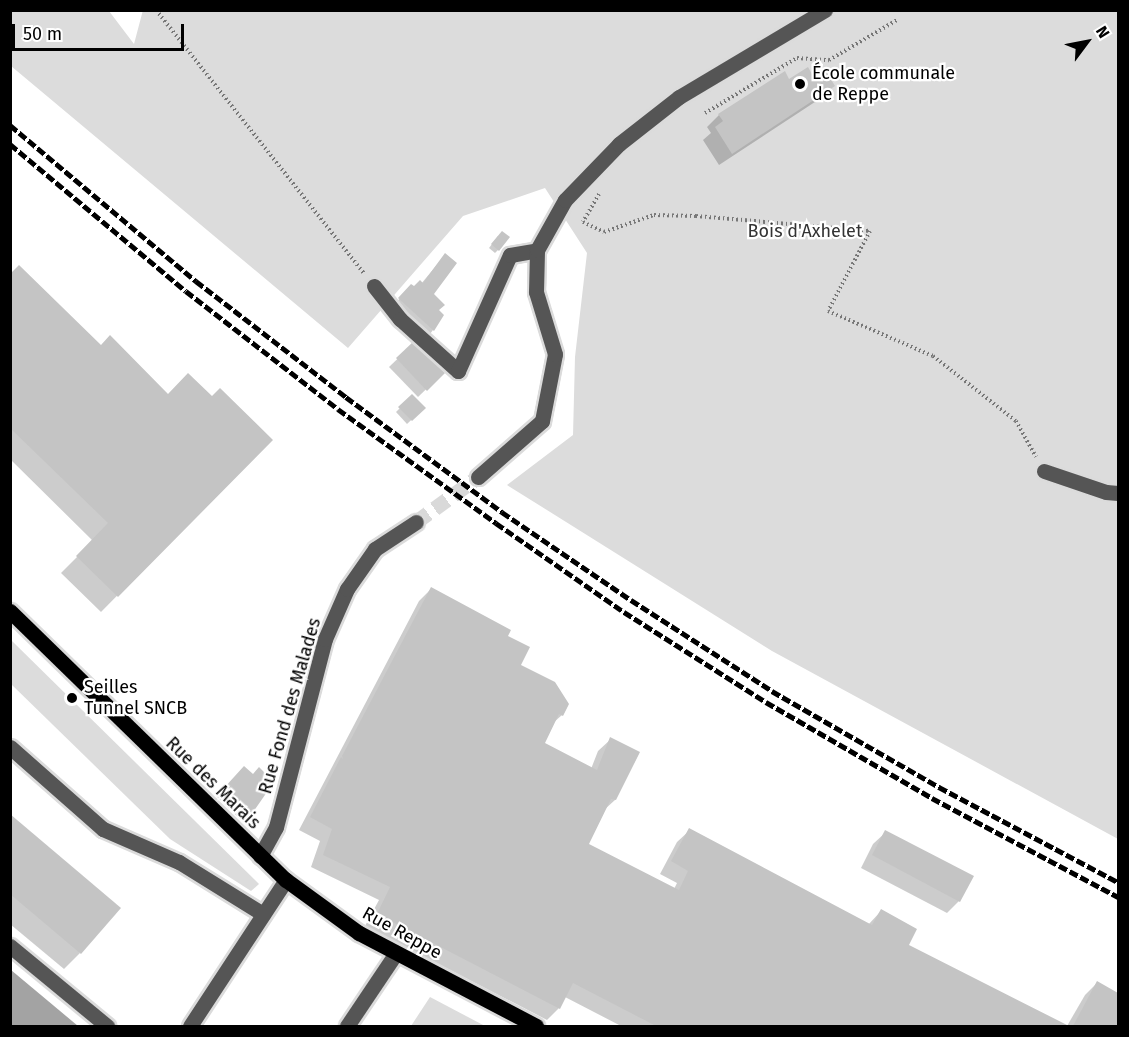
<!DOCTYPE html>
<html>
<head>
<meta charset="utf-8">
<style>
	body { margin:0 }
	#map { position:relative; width:1129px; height:1037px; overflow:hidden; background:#fff; font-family:"Fira Sans",sans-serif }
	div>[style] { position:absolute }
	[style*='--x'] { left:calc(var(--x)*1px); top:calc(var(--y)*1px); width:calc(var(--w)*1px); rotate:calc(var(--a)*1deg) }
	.green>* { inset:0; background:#dcdcdc }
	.water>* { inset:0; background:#a3a3a3 }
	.shadow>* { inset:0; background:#0003 }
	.building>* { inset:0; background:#c4c4c4 }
	.minor-tunnel>* { height:15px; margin-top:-7.5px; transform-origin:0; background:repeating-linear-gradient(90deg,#d9d9d9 0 15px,transparent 0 23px) }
	.path>* { height:4px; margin-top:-2px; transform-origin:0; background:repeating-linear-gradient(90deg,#777 0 1.5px,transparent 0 4.5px) }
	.roads { filter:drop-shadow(2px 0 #dbdbdb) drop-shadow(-2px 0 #dbdbdb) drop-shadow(0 2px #dbdbdb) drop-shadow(0 -2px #dbdbdb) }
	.minor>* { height:15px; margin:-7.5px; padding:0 7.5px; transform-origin:7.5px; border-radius:7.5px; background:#555 }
	.major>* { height:15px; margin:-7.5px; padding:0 7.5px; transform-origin:7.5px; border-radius:7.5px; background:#000 }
	.rail>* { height:4.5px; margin-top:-2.25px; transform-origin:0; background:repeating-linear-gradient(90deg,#000 0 9px,transparent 0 12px) }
	.dots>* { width:16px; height:16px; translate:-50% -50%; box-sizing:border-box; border:3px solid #fff; border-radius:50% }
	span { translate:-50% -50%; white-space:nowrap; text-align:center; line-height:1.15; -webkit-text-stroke:4.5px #fff; paint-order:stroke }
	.poi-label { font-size:18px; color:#000 }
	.left { translate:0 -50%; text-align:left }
	.park-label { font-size:18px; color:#333 }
	.street-label { font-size:18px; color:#000 }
	.frame { position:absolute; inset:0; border:12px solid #000; pointer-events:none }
	.north { position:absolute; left:1057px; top:12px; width:60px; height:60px; -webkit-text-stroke:4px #fff; paint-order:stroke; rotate:58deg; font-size:16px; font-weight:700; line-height:24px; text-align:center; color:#000 }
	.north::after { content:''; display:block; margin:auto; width:21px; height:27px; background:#000; clip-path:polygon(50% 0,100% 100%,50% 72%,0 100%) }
	.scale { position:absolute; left:12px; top:24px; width:172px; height:27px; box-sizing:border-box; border:3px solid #000; border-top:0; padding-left:8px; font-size:18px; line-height:21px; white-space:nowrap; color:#000; -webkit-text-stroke:4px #fff; paint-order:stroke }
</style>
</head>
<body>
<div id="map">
	<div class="green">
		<i style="clip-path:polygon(143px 10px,1118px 11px,1118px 839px,772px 651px,507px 485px,573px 435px,575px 357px,587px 253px,545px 188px,463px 216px,348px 348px,11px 66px,10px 11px,109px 11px,134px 44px)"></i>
		<i style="clip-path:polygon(10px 640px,11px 640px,259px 884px,251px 891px,170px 839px,11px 684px)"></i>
		<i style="clip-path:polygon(430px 997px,485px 1026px,411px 1026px)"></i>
	</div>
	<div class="water">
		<i style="clip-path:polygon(11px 970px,78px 1026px,11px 1026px)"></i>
	</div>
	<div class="shadow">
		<i style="clip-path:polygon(812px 78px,833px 86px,821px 98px,719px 165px,703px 140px,711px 133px,707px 127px,719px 115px,789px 81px)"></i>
		<i style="clip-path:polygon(498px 236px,498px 250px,495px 253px,489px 248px)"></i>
		<i style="clip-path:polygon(445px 255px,432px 294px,437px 311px,433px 330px,430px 334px,422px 327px,418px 331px,392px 307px,411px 286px,413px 288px,421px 284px)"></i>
		<i style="clip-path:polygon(10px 276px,100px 347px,168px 396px,212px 399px,271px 440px,101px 612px,61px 573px,93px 541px,10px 459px)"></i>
		<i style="clip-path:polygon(414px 343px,443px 373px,418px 397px,389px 367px)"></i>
		<i style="clip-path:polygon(412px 396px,424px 408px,407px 424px,396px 412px)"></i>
		<i style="clip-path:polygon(431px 589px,506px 636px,519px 665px,562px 715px,553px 723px,543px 744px,591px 769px,598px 751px,611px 739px,615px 800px,604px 810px,587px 844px,674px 889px,677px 883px,660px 874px,677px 842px,690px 830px,868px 925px,881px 911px,907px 945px,1066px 1026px,621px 1026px,565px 997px,559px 1008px,547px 1020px,365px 926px,379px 900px,311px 867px,320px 841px,299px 830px,419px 601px)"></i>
		<i style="clip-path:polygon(244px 768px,252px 776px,272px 782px,242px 821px,217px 797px)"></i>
		<i style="clip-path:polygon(10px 816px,80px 953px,64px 969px,10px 924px)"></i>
		<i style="clip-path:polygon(886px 832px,959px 901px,947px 913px,861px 868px,873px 844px)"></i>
		<i style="clip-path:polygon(1097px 983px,1118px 994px,1118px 1026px,1067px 1026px,1085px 995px)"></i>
	</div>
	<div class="building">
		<i style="clip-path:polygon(808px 67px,813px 76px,824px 68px,835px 86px,732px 154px,715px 127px,723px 121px,718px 114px,785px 71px,789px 79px)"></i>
		<i style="clip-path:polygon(502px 231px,510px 237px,499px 251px,491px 244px)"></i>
		<i style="clip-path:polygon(445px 253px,457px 263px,434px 294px,445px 305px,439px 310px,444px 315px,434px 331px,398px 298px,411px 284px,414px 286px,420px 280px,423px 283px)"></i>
		<i style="clip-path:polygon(19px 265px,101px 345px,110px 335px,168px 394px,188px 373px,212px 396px,220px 388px,273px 440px,118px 597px,76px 556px,108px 523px,10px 428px,10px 274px)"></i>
		<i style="clip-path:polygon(414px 341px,445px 373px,427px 391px,396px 358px)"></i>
		<i style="clip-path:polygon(412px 394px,426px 408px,412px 421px,398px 407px)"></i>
		<i style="clip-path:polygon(431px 587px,511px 630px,508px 636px,530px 647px,521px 665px,555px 682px,569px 704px,563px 716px,559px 714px,545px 743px,597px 770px,610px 737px,640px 752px,616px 800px,611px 799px,589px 844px,679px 890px,688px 871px,671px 861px,689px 828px,872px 925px,881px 909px,917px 929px,909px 945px,1069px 1026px,656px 1026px,573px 983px,560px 1009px,377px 914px,390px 887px,323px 855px,332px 829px,310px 817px,341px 757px,343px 759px,342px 756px)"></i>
		<i style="clip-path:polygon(244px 766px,253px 774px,259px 767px,274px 782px,251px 815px,224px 788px)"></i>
		<i style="clip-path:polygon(10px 814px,121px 908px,81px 954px,10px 894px)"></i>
		<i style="clip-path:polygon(885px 830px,974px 876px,960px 902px,872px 855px)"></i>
		<i style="clip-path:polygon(1097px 981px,1118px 993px,1118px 1026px,1073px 1026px)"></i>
	</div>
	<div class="minor-tunnel">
		<i style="--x:416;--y:522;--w:77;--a:-36"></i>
	</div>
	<div class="path">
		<i style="--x:156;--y:10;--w:335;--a:51.7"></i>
		<i style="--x:705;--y:113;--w:107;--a:-30.9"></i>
		<i style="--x:797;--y:58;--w:32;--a:4"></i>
		<i style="--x:829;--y:60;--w:79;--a:-30.5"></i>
		<i style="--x:599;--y:194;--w:32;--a:120"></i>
		<i style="--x:583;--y:222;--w:23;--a:25"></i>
		<i style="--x:604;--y:232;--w:53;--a:-18.8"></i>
		<i style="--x:654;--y:215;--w:42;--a:1.4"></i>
		<i style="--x:696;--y:216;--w:175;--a:4.9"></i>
		<i style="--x:870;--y:231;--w:90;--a:117.7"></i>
		<i style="--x:828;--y:311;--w:114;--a:23.2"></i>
		<i style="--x:933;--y:356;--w:105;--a:38.1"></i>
		<i style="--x:1016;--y:421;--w:41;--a:60.9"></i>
	</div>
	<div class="roads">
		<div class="minor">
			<i style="--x:374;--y:286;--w:42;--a:51.8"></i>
			<i style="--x:400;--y:319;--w:78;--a:41.9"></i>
			<i style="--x:458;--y:371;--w:127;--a:-65.9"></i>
			<i style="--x:510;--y:255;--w:27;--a:-10"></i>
			<i style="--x:1044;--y:471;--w:65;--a:18.7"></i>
			<i style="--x:1106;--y:492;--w:12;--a:5"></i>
			<i style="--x:478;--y:477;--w:85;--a:-41.2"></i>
			<i style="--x:542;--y:421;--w:68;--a:-79"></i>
			<i style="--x:555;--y:354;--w:65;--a:-107"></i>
			<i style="--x:536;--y:292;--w:42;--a:-88.6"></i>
			<i style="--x:537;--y:250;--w:57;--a:-60.8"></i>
			<i style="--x:565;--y:200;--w:78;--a:-46"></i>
			<i style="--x:619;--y:144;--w:76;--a:-38.1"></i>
			<i style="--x:679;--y:97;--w:170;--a:-30.8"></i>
			<i style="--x:10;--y:747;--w:124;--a:41.4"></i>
			<i style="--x:103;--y:829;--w:83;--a:23.5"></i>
			<i style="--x:179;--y:862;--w:99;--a:31.8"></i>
			<i style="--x:260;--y:856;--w:33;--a:-61"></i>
			<i style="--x:276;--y:827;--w:194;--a:-75.4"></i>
			<i style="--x:325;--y:639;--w:55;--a:-66.3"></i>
			<i style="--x:347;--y:589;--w:49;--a:-55"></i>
			<i style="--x:375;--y:549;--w:49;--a:-33.4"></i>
			<i style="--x:10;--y:946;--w:126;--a:39.5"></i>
			<i style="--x:190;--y:1026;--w:175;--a:-56.7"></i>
			<i style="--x:347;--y:1026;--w:88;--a:-56.1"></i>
		</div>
		<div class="major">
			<i style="--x:10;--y:611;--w:385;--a:44.3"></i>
			<i style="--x:286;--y:880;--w:90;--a:36"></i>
			<i style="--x:359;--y:933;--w:200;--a:27.7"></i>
		</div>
	</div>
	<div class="rail">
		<i style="--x:10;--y:125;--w:243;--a:40"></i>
		<i style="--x:196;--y:281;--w:190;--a:37.7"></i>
		<i style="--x:346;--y:397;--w:194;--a:36.4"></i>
		<i style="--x:502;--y:512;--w:156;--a:34.3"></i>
		<i style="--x:631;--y:600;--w:168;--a:32.8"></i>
		<i style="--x:772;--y:691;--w:193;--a:29.9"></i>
		<i style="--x:939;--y:787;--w:203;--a:28"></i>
		<i style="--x:10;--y:144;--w:229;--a:39.9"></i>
		<i style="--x:186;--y:291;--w:192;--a:37.8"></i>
		<i style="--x:338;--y:409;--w:195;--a:35.8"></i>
		<i style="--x:496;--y:523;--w:156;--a:34.8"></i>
		<i style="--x:624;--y:612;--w:168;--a:32.4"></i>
		<i style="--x:766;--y:702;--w:192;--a:30"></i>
		<i style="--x:932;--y:798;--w:211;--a:28"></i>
	</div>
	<div class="dots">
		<i style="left:800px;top:84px;background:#000"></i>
		<i style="left:72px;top:698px;background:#000"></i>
	</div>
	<div class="poi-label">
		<span class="left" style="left:812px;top:84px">École communale<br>de Reppe</span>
		<span class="left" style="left:84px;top:698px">Seilles<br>Tunnel SNCB</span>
	</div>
	<div class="park-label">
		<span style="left:805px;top:231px">Bois d'Axhelet</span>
	</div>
	<div class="street-label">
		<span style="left:290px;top:706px;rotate:-74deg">Rue Fond des Malades</span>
		<span style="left:213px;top:783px;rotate:44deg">Rue des Marais</span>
		<span style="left:402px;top:933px;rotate:29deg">Rue Reppe</span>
	</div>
	<div class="frame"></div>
	<div class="north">N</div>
	<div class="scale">50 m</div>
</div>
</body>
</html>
